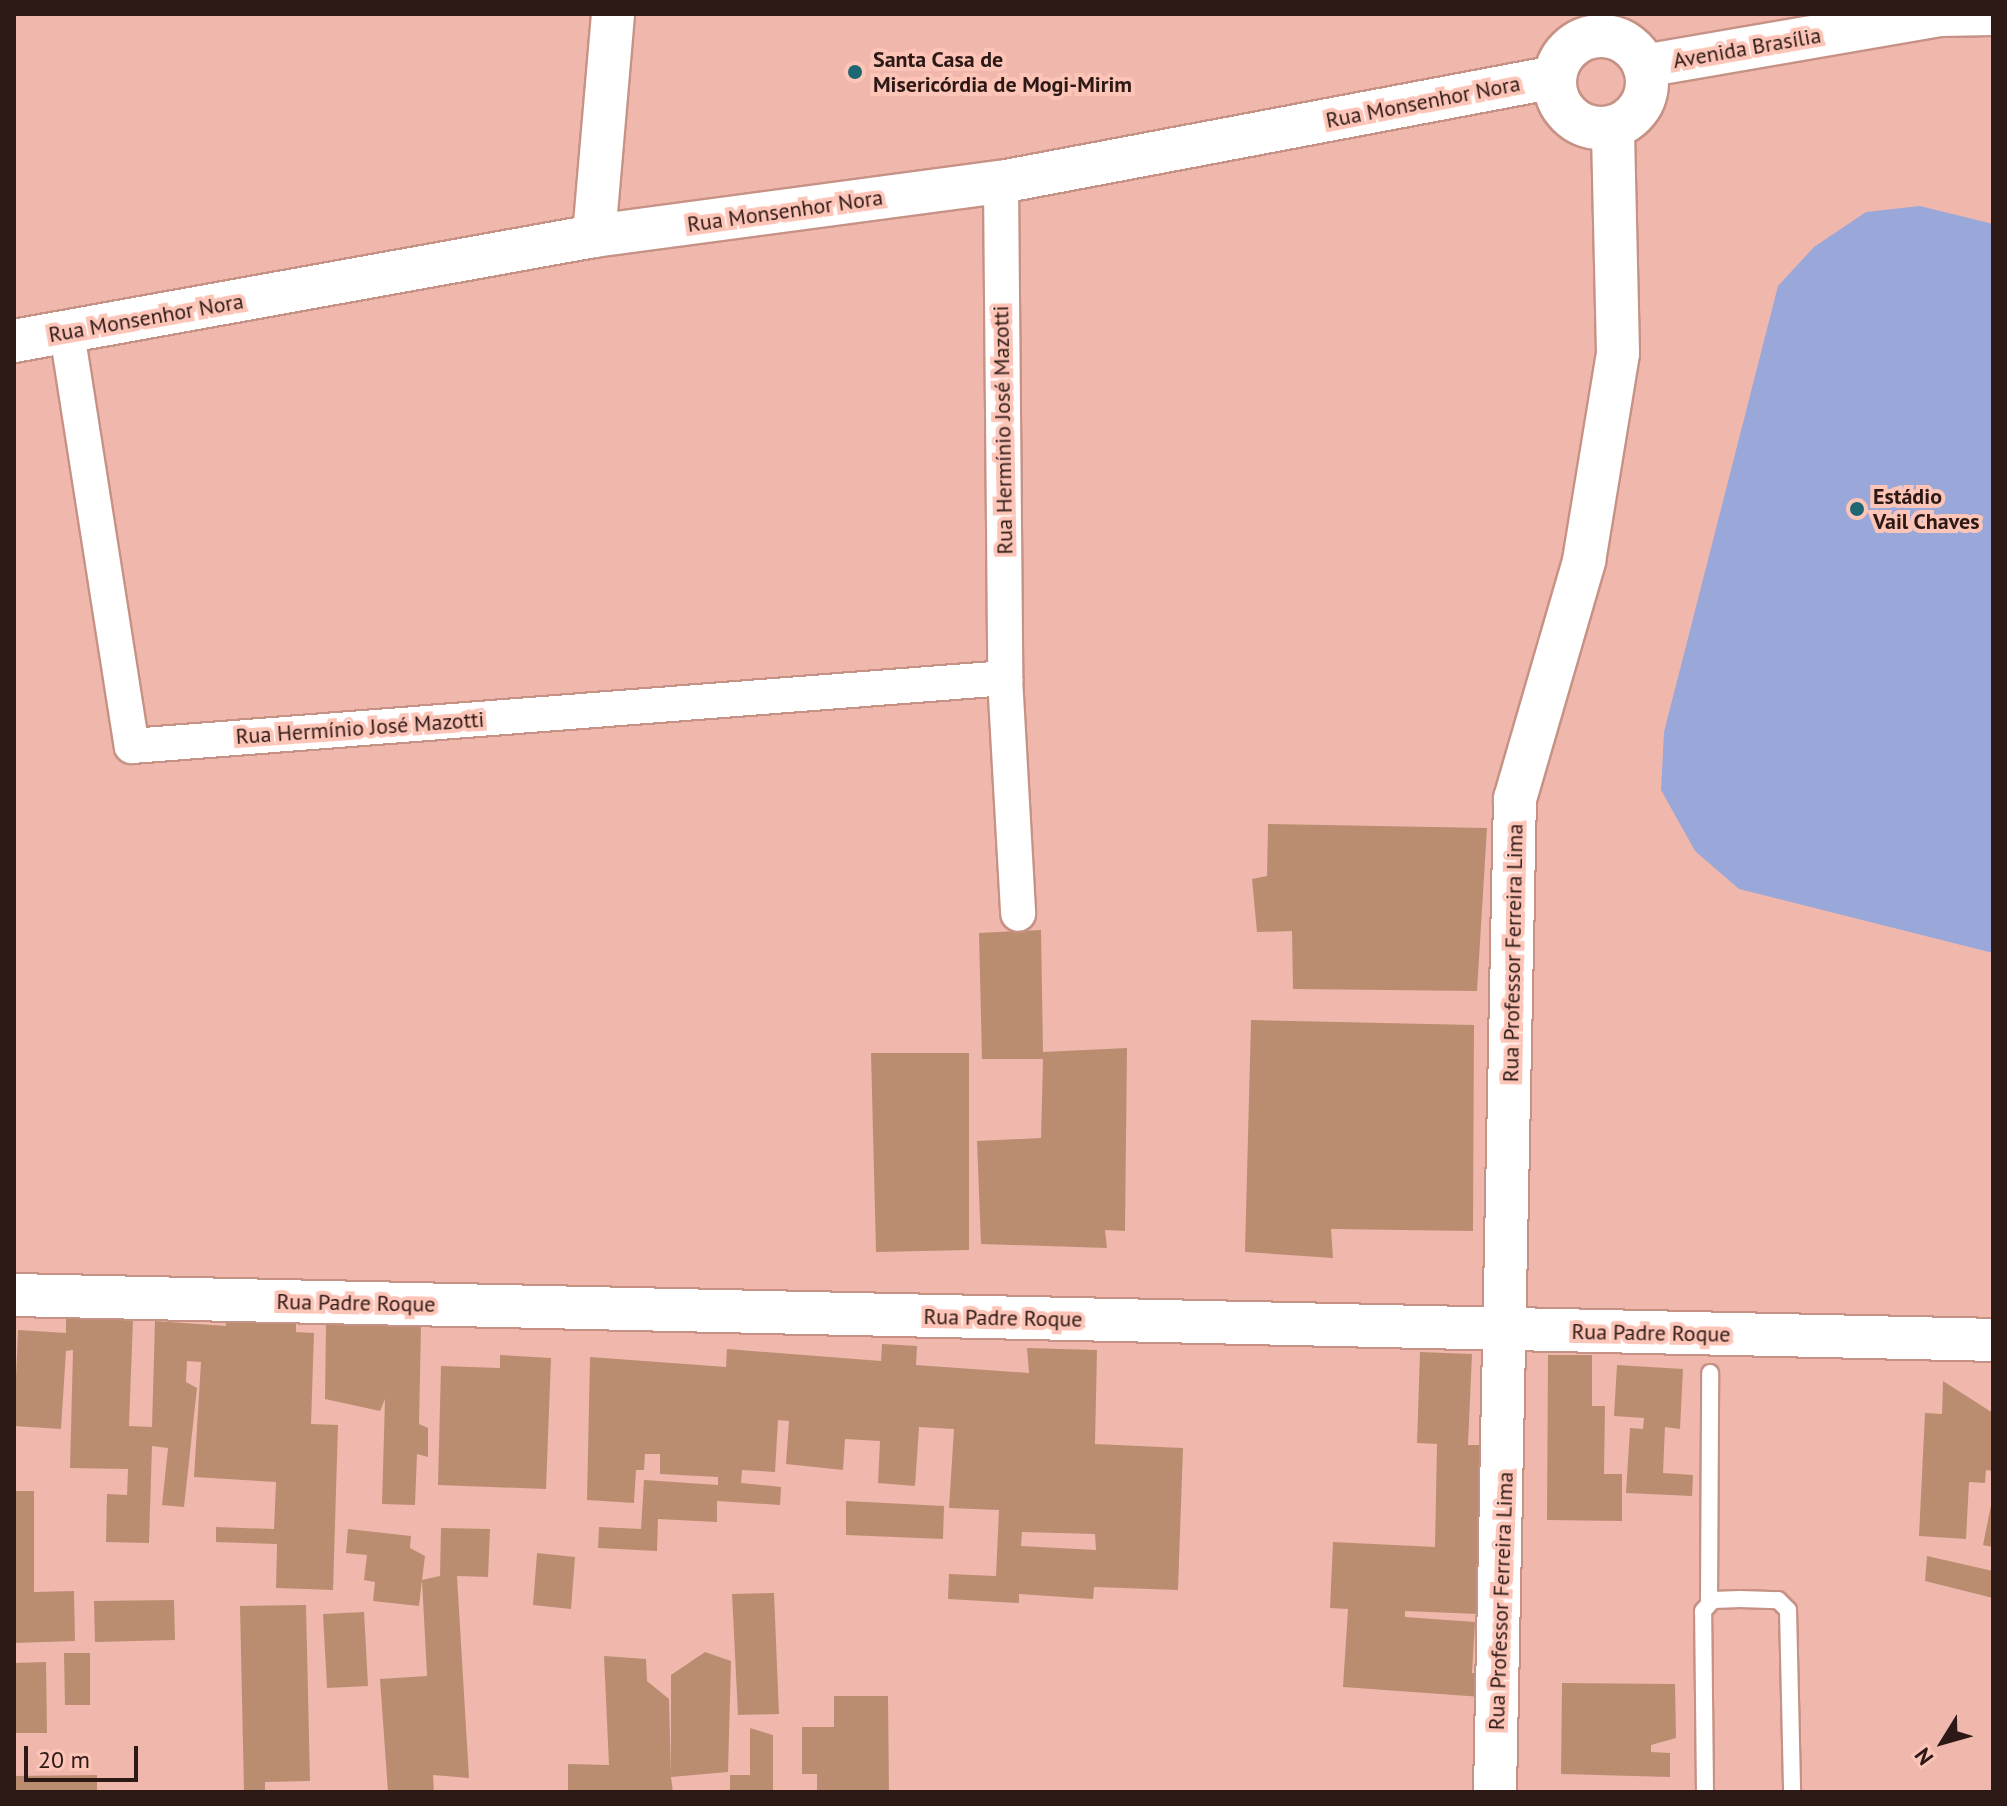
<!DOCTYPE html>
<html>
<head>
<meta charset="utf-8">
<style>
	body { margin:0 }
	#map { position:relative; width:2007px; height:1806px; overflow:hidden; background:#f0b8ac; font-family:"PT Sans",sans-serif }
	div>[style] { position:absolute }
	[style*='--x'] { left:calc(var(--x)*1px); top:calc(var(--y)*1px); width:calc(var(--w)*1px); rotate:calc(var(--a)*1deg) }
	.green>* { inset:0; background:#9aa7d9 }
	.building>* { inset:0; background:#ba8d71 }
	.roads { filter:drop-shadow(2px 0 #c79286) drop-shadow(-2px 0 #c79286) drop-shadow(0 2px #c79286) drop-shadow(0 -2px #c79286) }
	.service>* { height:16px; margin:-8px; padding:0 8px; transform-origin:8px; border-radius:8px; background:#fff }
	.minor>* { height:34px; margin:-17px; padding:0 17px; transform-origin:17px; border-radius:17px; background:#fff }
	.tertiary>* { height:42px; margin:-21px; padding:0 21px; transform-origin:21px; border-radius:21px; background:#fff }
	.tertiary>.ring { margin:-21px; padding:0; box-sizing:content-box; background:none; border:42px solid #fff; border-radius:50% }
	.dots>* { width:22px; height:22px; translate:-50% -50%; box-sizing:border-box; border:4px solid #fdc5b8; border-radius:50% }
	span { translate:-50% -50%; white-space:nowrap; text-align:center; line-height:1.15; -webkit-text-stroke:8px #fdc5b8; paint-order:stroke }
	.street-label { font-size:22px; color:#2c1814 }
	.poi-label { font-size:22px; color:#2c1814; font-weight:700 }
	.left { translate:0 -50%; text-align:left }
	.frame { position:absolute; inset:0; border:16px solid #2c1814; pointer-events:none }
	.north { position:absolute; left:1903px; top:1702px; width:80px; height:80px; -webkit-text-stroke:6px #fdc5b8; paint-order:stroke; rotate:233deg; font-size:22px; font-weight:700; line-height:32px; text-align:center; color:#2c1814 }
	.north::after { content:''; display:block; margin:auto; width:28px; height:36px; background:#2c1814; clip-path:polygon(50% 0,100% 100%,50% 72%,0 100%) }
	.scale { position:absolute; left:24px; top:1746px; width:114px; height:36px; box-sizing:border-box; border:4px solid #2c1814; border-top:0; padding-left:10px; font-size:24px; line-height:28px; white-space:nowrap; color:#2c1814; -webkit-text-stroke:6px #fdc5b8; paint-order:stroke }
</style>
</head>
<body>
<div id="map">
	<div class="green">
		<i style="clip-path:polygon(1920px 206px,1993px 224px,1993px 953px,1739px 889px,1695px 851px,1661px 790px,1664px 732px,1778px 286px,1814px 247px,1866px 212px)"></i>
	</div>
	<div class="building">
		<i style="clip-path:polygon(1268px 824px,1487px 828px,1477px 991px,1293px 989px,1292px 931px,1257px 932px,1252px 879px,1267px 876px)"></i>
		<i style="clip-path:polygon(1041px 930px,1043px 1052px,1127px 1048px,1125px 1231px,1105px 1230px,1107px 1248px,981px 1244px,977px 1141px,1041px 1138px,1043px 1059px,982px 1059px,979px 933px)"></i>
		<i style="clip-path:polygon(1251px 1020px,1474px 1025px,1473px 1231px,1331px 1229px,1333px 1258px,1245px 1252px)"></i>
		<i style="clip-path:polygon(871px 1053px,969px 1053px,969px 1250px,876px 1252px)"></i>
		<i style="clip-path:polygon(226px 1315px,296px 1318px,296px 1332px,314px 1333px,311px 1424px,338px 1425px,333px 1590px,276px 1588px,277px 1544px,216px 1542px,216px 1527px,274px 1529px,276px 1482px,194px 1477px,201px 1362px,187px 1361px,186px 1382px,197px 1388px,184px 1507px,162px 1505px,168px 1448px,152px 1446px,149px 1543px,106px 1542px,107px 1494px,127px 1495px,128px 1469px,70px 1468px,73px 1350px,66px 1351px,61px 1429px,14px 1426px,18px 1330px,66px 1333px,66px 1317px,133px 1319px,129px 1426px,152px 1427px,155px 1321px,226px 1326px)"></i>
		<i style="clip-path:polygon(326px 1323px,421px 1325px,419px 1424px,428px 1428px,428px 1457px,417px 1454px,415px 1505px,382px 1504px,385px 1399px,380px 1411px,325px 1399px)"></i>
		<i style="clip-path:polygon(evenodd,882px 1344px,917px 1346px,916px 1365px,1029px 1373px,1027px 1348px,1097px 1350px,1095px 1444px,1183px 1448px,1178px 1590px,1094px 1587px,1093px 1599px,1019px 1594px,1019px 1603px,948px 1599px,949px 1574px,996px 1576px,999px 1510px,949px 1508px,954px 1429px,919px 1427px,915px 1486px,878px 1483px,880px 1441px,845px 1439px,843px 1470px,786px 1464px,789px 1421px,778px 1420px,775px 1472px,742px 1470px,741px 1483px,781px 1487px,780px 1505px,717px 1501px,717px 1522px,658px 1519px,657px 1551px,598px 1548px,599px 1527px,641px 1529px,644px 1480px,718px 1485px,718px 1477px,660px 1474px,660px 1454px,645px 1454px,644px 1470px,636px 1470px,634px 1503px,587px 1500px,590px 1357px,726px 1367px,727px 1349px,881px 1361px,882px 1344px,1022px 1532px,1095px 1534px,1096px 1550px,1021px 1546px,1022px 1532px)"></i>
		<i style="clip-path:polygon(1420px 1352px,1472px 1354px,1468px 1445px,1482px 1445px,1478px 1614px,1405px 1611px,1405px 1617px,1475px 1622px,1472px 1673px,1483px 1673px,1482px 1697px,1343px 1687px,1348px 1609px,1330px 1608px,1333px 1542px,1435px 1547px,1437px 1444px,1417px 1443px)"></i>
		<i style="clip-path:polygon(500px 1355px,551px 1358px,546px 1489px,438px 1485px,441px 1366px,500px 1368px)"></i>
		<i style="clip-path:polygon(1548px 1355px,1592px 1355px,1592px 1406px,1605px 1406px,1604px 1474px,1622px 1474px,1622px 1521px,1547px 1520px)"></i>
		<i style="clip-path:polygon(1617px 1365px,1683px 1369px,1680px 1429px,1665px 1427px,1663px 1473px,1693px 1475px,1692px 1496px,1626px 1493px,1630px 1428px,1643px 1429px,1644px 1418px,1614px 1416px)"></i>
		<i style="clip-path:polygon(1943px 1381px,1993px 1413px,1993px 1471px,1986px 1470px,1985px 1483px,1969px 1482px,1966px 1539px,1919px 1536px,1925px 1413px,1942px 1414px)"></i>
		<i style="clip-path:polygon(14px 1491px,34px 1491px,34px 1592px,74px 1591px,75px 1641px,14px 1643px)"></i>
		<i style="clip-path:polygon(1992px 1500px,1993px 1500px,1993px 1547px,1983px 1545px)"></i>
		<i style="clip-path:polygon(846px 1501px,944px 1506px,943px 1539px,846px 1535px)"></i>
		<i style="clip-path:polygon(441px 1528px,490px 1529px,488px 1577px,457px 1576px,469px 1778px,433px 1775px,434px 1792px,388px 1792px,380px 1679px,427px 1676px,422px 1580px,419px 1606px,373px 1601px,375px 1582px,364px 1580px,367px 1555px,346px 1553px,348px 1529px,411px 1536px,410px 1548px,425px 1556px,422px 1580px,440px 1576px)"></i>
		<i style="clip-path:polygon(537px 1553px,575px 1557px,571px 1609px,533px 1605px)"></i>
		<i style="clip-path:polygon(1927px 1556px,1993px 1571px,1993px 1598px,1925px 1581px)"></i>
		<i style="clip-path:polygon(774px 1593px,779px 1714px,738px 1715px,732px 1594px)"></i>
		<i style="clip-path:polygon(174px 1600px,175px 1640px,95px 1642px,94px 1601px)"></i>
		<i style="clip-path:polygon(306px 1605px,310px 1781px,265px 1782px,265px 1792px,244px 1792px,240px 1606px)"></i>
		<i style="clip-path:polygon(364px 1612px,368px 1686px,327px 1688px,323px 1614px)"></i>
		<i style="clip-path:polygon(705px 1652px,731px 1661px,728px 1772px,671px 1777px,673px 1792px,568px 1792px,568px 1764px,609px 1765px,604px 1656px,646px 1659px,647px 1681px,669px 1699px,671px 1777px,671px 1675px)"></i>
		<i style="clip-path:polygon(64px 1653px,90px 1653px,90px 1705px,65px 1705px)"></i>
		<i style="clip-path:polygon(46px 1662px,47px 1733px,14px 1733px,14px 1663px)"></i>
		<i style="clip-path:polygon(1562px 1683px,1675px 1684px,1676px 1738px,1651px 1745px,1651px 1752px,1670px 1753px,1670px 1777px,1561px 1774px)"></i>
		<i style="clip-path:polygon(834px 1696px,888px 1696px,889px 1792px,817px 1792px,817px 1774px,802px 1774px,802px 1727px,834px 1727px)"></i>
		<i style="clip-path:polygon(750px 1728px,773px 1735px,773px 1792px,730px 1792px,730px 1775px,750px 1775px)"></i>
		<i style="clip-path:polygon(97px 1775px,97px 1792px,14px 1792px,14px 1776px)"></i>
	</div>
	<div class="roads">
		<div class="service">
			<i style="--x:1709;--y:1602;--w:229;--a:-89.7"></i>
			<i style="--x:1705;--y:1792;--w:181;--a:-90.6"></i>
			<i style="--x:1703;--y:1611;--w:15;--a:-48"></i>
			<i style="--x:1713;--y:1600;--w:27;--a:-2"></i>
			<i style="--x:1740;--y:1599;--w:38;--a:2"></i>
			<i style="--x:1778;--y:1600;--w:14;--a:45"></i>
			<i style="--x:1788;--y:1610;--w:182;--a:88.7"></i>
		</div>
		<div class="minor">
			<i style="--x:1001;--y:182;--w:496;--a:89.5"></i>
			<i style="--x:1005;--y:678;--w:236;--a:86.8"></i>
			<i style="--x:67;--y:333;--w:418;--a:81.1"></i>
			<i style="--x:132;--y:746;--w:876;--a:-4.45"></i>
		</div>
		<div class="tertiary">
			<i class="ring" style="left:1555px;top:36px;width:50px;height:50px"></i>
			<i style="--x:1644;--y:66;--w:300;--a:-9.8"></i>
			<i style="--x:1940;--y:15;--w:53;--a:-1.1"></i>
			<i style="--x:594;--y:236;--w:223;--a:-85.1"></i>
			<i style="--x:14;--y:341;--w:589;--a:-10.26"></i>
			<i style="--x:594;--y:236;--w:411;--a:-7.6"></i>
			<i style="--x:1001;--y:182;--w:564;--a:-10.73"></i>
			<i style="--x:14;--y:1295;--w:1980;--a:1.3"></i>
			<i style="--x:1495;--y:1792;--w:993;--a:-88.85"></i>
			<i style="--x:1515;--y:799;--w:248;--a:-73.8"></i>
			<i style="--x:1584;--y:561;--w:211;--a:-80.7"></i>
			<i style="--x:1618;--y:353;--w:226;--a:-91.3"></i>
		</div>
	</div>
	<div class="dots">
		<i style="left:855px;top:72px;background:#1d6673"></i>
		<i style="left:1857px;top:509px;background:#1d6673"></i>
	</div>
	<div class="street-label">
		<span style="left:1747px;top:48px;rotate:-10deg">Avenida Brasília</span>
		<span style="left:1423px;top:102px;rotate:-11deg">Rua Monsenhor Nora</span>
		<span style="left:785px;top:211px;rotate:-8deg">Rua Monsenhor Nora</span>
		<span style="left:146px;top:318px;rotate:-10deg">Rua Monsenhor Nora</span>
		<span style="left:1003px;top:430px;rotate:-91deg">Rua Hermínio José Mazotti</span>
		<span style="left:360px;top:728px;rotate:-4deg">Rua Hermínio José Mazotti</span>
		<span style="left:1513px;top:953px;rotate:-89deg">Rua Professor Ferreira Lima</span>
		<span style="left:356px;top:1303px;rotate:1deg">Rua Padre Roque</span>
		<span style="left:1003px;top:1318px;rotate:1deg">Rua Padre Roque</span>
		<span style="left:1651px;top:1333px;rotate:1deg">Rua Padre Roque</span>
		<span style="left:1501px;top:1601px;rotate:-88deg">Rua Professor Ferreira Lima</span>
	</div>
	<div class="poi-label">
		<span class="left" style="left:873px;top:72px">Santa Casa de<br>Misericórdia de Mogi-Mirim</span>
		<span class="left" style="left:1873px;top:509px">Estádio<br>Vail Chaves</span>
	</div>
	<div class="frame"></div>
	<div class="north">N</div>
	<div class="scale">20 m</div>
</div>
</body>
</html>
